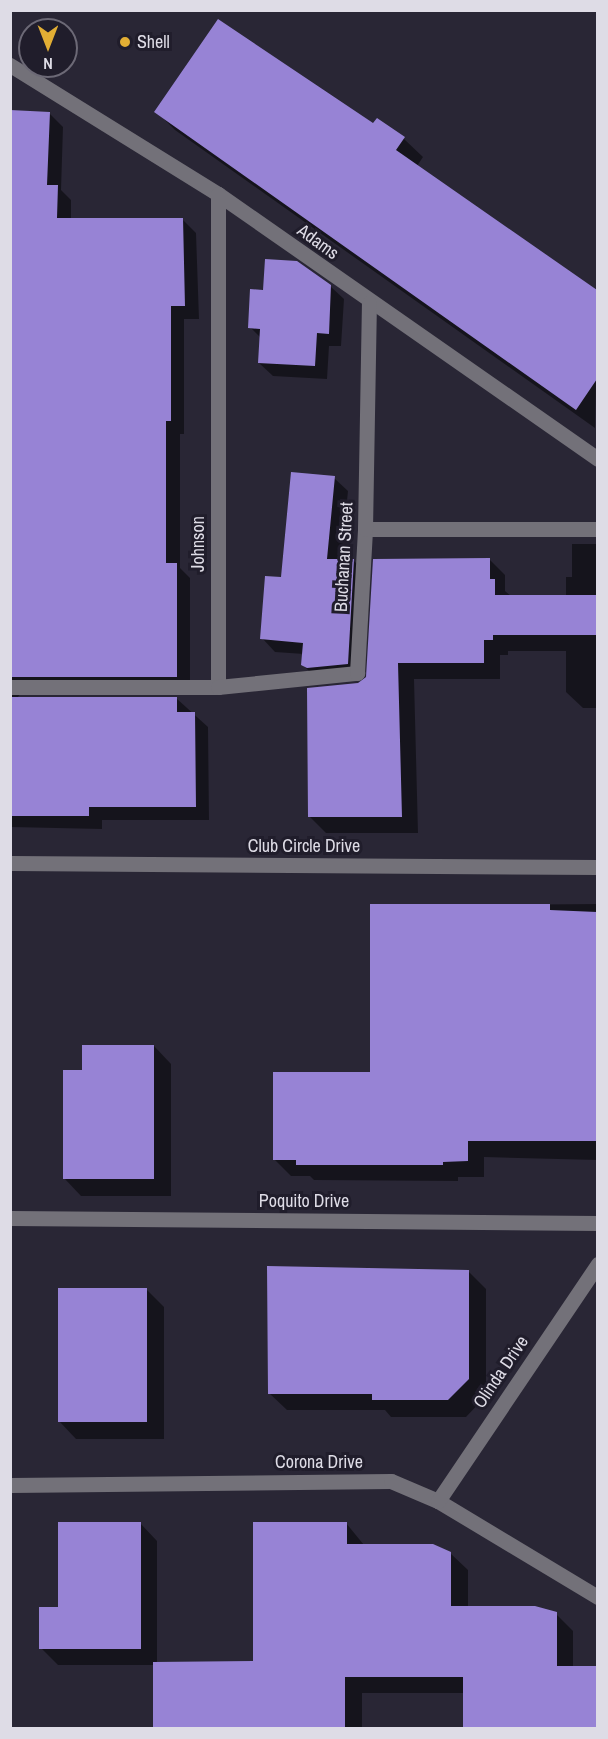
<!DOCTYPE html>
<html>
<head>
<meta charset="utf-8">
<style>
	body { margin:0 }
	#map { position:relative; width:608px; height:1739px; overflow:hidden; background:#292635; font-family:"Archivo Narrow",sans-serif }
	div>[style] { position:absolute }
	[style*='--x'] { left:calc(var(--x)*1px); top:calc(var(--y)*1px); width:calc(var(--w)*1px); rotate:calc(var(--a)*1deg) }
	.shadow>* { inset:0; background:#0007 }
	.building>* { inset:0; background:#9783d5 }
	.minor>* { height:15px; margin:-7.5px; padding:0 7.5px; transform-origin:7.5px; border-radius:7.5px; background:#737179 }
	.dots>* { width:16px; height:16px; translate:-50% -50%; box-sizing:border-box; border:3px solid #201d2b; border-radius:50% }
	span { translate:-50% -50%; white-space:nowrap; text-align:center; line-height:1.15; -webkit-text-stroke:6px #201d2b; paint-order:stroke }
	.poi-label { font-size:18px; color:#dedce6 }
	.left { translate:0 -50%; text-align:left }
	.street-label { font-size:18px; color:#dedce6 }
	.frame { position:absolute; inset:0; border:12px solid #dedce6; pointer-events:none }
	.north { position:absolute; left:18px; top:18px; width:60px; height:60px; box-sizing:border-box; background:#201d2b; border:2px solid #6c6976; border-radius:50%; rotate:180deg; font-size:16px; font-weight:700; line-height:24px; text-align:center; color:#dedce6 }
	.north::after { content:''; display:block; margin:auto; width:21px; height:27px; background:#e2ae34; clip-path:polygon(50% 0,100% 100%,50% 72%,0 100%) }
</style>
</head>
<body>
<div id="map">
	<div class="shadow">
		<i style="clip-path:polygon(156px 111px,373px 126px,377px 120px,404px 139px,423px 157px,417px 166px,598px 292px,595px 428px,175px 130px)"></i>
		<i style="clip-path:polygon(10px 112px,49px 113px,63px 127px,61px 190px,71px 200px,71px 219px,182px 219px,196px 233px,199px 319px,184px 319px,184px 434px,180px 434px,180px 568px,190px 578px,190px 690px,24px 690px,17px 698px,176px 698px,208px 727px,209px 820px,102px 820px,102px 829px,10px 827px)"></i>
		<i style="clip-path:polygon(330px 286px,344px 299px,341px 346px,329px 346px,327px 379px,273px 376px,259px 363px,261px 338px,250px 327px,265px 291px)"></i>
		<i style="clip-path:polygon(334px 478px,348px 491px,341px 560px,353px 560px,366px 573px,360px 677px,316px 678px,303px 665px,304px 654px,275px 652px,262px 638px,283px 579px)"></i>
		<i style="clip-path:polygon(572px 544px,598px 544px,598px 708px,583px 708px,566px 692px,566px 651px,508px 651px,508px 655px,500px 655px,500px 679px,414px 679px,418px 833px,326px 833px,309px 816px,359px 684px,489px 559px,505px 575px,505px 591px,511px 596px,566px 596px,566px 577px,572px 577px)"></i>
		<i style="clip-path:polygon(598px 904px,598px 1160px,484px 1157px,484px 1177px,458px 1177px,458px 1181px,314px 1180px,310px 1176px,291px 1176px,274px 1159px,371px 1074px,371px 906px)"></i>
		<i style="clip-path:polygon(154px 1046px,171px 1064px,171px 1196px,81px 1196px,64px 1178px,83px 1071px)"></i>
		<i style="clip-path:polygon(469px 1272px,486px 1289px,486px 1396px,466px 1417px,391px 1417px,385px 1410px,287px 1410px,269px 1393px)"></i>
		<i style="clip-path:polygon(147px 1290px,164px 1307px,164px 1439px,76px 1439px,59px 1421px)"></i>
		<i style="clip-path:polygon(140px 1523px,157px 1541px,157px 1663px,255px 1662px,346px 1523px,364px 1545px,450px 1553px,468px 1570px,468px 1608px,556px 1614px,573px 1631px,573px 1668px,598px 1668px,598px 1728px,465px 1728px,465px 1693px,362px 1693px,362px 1728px,154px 1728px,154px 1665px,58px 1665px,41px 1648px,59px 1608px)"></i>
	</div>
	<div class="building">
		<i style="clip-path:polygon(218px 19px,373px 123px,377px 118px,405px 137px,396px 150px,597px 290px,597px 379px,576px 410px,154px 112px)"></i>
		<i style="clip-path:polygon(10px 110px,50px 112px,47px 185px,58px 185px,57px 218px,183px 218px,185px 306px,171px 306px,171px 421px,166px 421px,166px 563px,177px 563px,177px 677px,10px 677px)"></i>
		<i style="clip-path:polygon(265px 259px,297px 261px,331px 285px,329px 334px,317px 333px,315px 366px,258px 363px,260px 329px,248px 328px,250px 289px,263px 290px)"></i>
		<i style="clip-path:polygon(291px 472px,335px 476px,327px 559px,354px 559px,348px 664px,307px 668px,301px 665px,303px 643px,260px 639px,265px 576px,281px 577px)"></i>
		<i style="clip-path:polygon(490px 558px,490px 579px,495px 579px,495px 595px,597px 595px,597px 635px,493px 635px,493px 640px,484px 640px,484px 663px,398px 663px,402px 817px,308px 817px,307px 688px,358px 683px,366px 677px,373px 559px)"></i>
		<i style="clip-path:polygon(10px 697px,177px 697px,177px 712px,195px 712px,196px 807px,89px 807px,89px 816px,10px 816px)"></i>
		<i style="clip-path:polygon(370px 904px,550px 904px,550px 910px,597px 912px,597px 1141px,468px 1141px,468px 1161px,443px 1162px,443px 1165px,296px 1165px,296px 1160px,273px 1160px,273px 1072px,370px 1072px)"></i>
		<i style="clip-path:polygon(82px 1045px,154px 1045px,154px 1179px,63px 1179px,63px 1070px,82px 1070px)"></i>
		<i style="clip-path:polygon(267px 1266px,469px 1270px,469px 1379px,448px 1400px,372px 1400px,372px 1394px,268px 1394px)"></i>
		<i style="clip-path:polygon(58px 1288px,147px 1288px,147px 1422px,58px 1422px)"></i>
		<i style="clip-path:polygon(58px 1522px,141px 1522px,141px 1649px,39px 1649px,39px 1607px,58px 1607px)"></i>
		<i style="clip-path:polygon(253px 1522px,347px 1522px,347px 1544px,433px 1544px,451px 1552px,451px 1606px,535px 1606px,557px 1612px,557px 1666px,597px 1666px,597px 1728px,463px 1728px,463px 1677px,345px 1677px,345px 1728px,153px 1728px,153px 1662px,253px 1661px)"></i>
	</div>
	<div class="minor">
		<i style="--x:10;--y:65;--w:245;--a:31.8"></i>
		<i style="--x:218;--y:194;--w:463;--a:34.9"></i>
		<i style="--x:365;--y:529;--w:233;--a:0"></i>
		<i style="--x:10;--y:687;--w:208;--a:0"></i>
		<i style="--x:218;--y:687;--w:493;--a:-90"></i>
		<i style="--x:218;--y:687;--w:140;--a:-5.8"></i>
		<i style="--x:357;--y:673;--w:144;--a:-86.8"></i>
		<i style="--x:365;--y:529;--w:226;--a:-89"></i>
		<i style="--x:10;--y:863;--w:588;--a:0.39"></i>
		<i style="--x:10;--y:1218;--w:588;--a:0.49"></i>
		<i style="--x:10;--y:1485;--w:381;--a:-0.6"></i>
		<i style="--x:391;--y:1481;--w:51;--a:23.1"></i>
		<i style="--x:438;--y:1501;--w:187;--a:31"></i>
		<i style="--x:438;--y:1501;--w:286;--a:-56"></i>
	</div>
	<div class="dots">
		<i style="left:125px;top:42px;background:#e2ae34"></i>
	</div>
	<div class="poi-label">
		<span class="left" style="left:137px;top:42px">Shell</span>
	</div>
	<div class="street-label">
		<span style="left:318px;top:242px;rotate:36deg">Adams</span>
		<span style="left:198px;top:544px;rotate:-90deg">Johnson</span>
		<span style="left:344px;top:557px;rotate:-87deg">Buchanan Street</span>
		<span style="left:304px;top:846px">Club Circle Drive</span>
		<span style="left:304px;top:1201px">Poquito Drive</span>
		<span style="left:501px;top:1372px;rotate:-56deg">Olinda Drive</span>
		<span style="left:319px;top:1462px">Corona Drive</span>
	</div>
	<div class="frame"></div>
	<div class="north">N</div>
</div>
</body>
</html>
